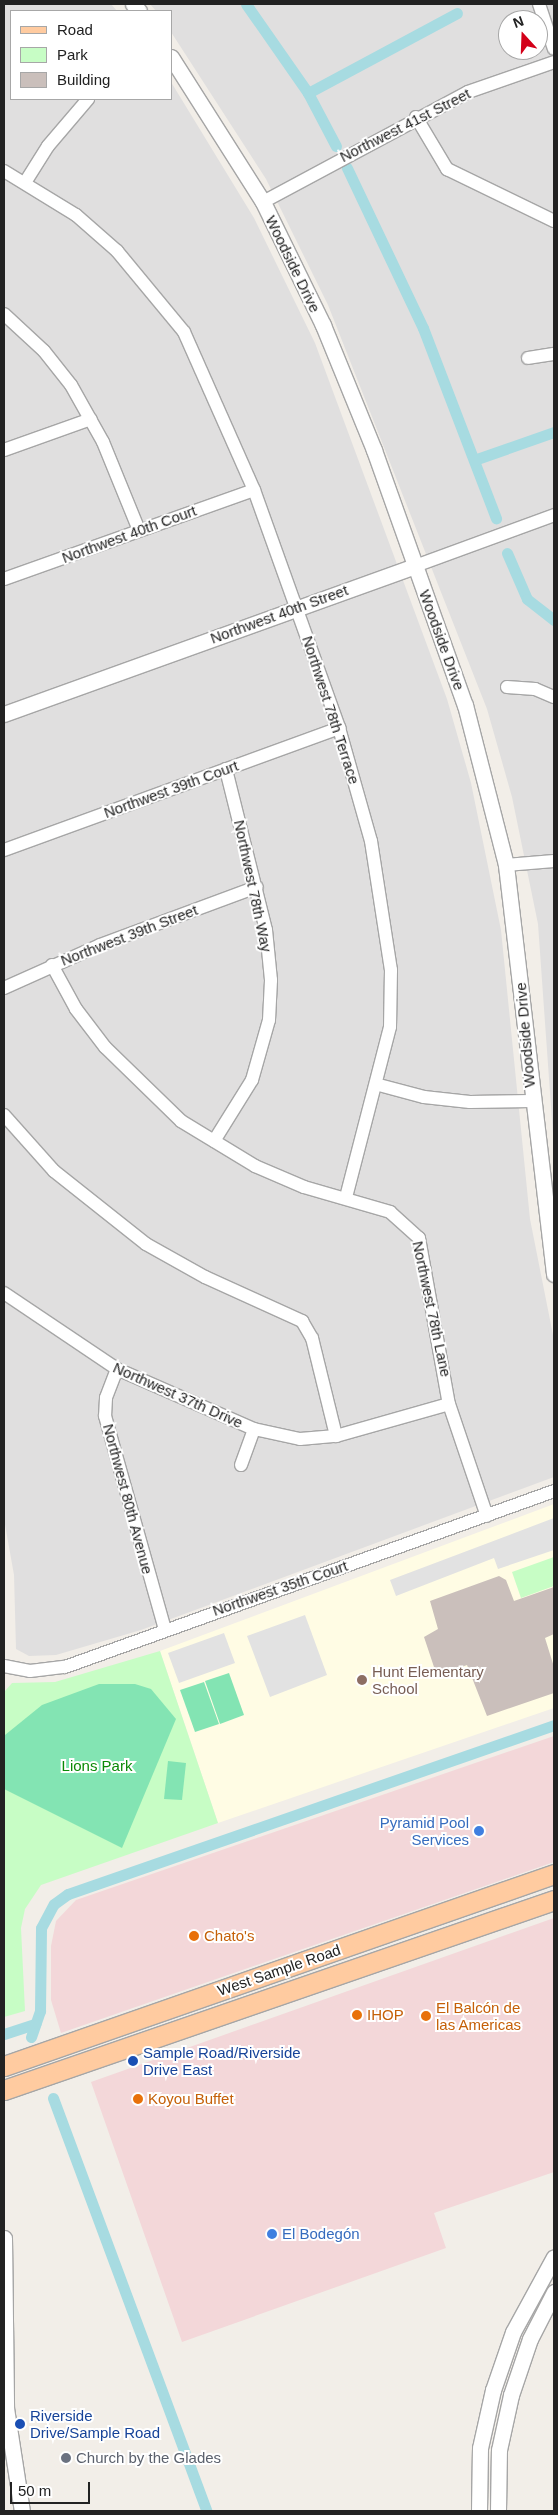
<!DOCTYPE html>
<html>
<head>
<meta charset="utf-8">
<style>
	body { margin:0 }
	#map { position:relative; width:558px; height:2515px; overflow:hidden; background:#f2eee8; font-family:Arial,sans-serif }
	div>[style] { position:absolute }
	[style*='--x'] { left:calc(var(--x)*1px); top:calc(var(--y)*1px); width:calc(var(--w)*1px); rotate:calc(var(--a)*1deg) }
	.residential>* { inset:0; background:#e0dfdf }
	.commercial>* { inset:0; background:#f3d7d9 }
	.education>* { inset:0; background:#fffce4 }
	.park>* { inset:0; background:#c7fdc5 }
	.pitch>* { inset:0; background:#83e4b3 }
	.parking>* { inset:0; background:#e2e2e2 }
	.canal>* { height:11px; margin:-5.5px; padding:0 5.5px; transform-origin:5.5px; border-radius:5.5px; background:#a7dbe1 }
	.building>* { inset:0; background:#cabfbb }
	.roads { filter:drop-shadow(1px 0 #a6a6a6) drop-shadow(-1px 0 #a6a6a6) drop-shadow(0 1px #a6a6a6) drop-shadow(0 -1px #a6a6a6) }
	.minor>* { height:12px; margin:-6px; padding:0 6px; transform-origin:6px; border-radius:6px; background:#fff }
	.tertiary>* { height:15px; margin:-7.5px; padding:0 7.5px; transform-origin:7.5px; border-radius:7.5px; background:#fff }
	.primary>* { height:19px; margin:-9.5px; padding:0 9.5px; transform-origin:9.5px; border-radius:9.5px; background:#ffcba0 }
	.dots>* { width:14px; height:14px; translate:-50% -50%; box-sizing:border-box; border:2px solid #fff; border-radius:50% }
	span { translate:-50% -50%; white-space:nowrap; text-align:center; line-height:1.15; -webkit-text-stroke:4px #fff; paint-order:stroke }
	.street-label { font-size:15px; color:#222 }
	.education-label { font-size:15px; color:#785e54 }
	.left { translate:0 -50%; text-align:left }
	.park-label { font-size:15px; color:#0a8906 }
	.shop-label { font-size:15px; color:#366cbe }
	.right { translate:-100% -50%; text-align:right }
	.food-label { font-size:15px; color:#c56008 }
	.transit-label { font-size:15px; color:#164399 }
	.worship-label { font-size:15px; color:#5b616d }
	.frame { position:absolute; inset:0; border:5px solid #222; pointer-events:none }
	.legend { position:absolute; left:10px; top:10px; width:162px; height:90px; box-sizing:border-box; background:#fff; border:1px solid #a7a7a7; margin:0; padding:6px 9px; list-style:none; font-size:15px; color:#222 }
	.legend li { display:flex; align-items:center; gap:10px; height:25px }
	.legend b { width:25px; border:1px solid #a7a7a7 }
	.north { position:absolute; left:498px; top:10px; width:50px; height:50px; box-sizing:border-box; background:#fff; border:1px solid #a7a7a7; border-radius:50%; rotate:340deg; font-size:14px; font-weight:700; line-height:20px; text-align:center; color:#222 }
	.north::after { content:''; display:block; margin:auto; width:18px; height:22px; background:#d30019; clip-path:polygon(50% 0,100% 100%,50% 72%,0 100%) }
	.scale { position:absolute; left:10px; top:2482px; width:80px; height:22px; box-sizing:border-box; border:2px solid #222; border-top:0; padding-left:6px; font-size:15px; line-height:18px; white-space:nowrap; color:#222; -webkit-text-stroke:4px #fff; paint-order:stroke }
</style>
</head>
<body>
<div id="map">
	<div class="residential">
		<i style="clip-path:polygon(4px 4px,111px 4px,117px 11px,11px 11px,11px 99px,171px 99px,171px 82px,254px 218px,315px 343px,447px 699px,471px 783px,501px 930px,530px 1219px,554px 1340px,554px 1477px,141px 1630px,56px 1655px,29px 1656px,16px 1649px,14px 1575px,4px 1519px)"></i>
		<i style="clip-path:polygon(evenodd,150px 4px,554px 4px,554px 1149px,538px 924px,512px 797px,487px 709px,328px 305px,266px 179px,171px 32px,171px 11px,156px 11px,150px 4px,508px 20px,538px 20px,538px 50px,508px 50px,508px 20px)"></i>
	</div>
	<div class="commercial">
		<i style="clip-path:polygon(554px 1736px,554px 1862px,61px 2033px,51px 2000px,51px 1946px,56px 1921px,76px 1900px)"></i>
		<i style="clip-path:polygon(554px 1918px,554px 2172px,434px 2213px,446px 2248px,182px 2342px,91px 2082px)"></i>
	</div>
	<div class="education">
		<i style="clip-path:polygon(554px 1504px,554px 1708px,218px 1823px,160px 1651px)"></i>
	</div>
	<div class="park">
		<i style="clip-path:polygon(554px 1557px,554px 1586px,521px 1598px,512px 1572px)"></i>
		<i style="clip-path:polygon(160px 1651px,218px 1823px,41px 1885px,25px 1909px,21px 1928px,25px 2011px,4px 2017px,5px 1691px,12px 1683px,55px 1682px)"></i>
	</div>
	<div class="pitch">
		<i style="clip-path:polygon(229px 1673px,244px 1715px,220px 1724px,205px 1681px)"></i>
		<i style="clip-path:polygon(204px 1682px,219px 1724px,195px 1732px,180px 1690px)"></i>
		<i style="clip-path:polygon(99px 1684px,135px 1684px,151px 1689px,176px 1719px,122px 1848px,4px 1789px,5px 1735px,42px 1705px)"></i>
		<i style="clip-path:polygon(168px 1761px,186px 1763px,182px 1800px,164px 1799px)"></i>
	</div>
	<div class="parking">
		<i style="clip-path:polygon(554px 1518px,554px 1550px,498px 1569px,494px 1558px,396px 1596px,390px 1580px)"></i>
		<i style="clip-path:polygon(305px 1615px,327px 1675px,270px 1697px,247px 1636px)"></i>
		<i style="clip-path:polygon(224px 1633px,235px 1663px,179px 1683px,168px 1653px)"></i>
	</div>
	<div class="canal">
		<i style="--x:246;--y:4;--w:108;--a:55.1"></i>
		<i style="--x:308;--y:93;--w:60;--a:62.2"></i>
		<i style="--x:308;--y:93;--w:169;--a:-28.2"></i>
		<i style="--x:347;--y:168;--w:177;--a:64.6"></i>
		<i style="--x:423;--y:328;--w:204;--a:69"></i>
		<i style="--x:474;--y:460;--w:85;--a:-19.3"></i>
		<i style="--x:507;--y:553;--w:50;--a:66.5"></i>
		<i style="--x:527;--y:599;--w:34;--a:38"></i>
		<i style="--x:4;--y:2034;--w:33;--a:-18"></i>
		<i style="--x:31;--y:2037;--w:28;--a:-71"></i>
		<i style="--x:40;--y:2011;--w:83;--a:-89.3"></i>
		<i style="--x:41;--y:1928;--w:27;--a:-62"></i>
		<i style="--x:54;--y:1904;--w:17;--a:-36"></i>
		<i style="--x:68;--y:1894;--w:515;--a:-19.17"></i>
		<i style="--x:53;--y:2098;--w:441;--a:69.6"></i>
	</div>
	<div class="building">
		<i style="clip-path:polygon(499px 1576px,506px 1580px,514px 1601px,554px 1587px,554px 1634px,545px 1638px,554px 1667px,554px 1693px,487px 1716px,467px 1665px,437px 1676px,424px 1637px,438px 1629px,430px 1601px)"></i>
	</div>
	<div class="roads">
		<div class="minor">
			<i style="--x:539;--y:4;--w:47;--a:71.6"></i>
			<i style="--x:416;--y:117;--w:61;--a:59.2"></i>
			<i style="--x:447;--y:169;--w:119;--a:25.9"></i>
			<i style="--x:4;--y:171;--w:84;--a:31.4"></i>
			<i style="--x:76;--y:215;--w:55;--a:41.3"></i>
			<i style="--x:117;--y:251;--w:105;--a:50.4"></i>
			<i style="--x:184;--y:332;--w:173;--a:66.1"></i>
			<i style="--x:254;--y:490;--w:253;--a:70.3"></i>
			<i style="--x:339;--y:728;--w:117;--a:74.2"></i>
			<i style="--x:371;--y:841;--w:131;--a:81.2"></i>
			<i style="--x:391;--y:970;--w:57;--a:91"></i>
			<i style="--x:390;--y:1027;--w:176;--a:104.5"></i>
			<i style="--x:26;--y:181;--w:41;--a:-57.8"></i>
			<i style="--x:48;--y:146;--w:62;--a:-49.6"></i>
			<i style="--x:263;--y:202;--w:233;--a:-28.2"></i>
			<i style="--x:468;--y:92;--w:91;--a:-19.2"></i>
			<i style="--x:4;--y:314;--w:54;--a:42.8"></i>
			<i style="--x:44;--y:351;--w:43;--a:51.5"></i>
			<i style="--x:71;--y:385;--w:65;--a:60.7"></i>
			<i style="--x:103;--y:442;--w:95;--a:67.8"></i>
			<i style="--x:528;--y:358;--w:26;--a:-9"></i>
			<i style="--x:4;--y:450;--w:92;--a:-19.6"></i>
			<i style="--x:415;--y:566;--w:148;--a:-20.1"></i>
			<i style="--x:4;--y:579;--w:265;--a:-19.6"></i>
			<i style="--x:507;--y:687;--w:28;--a:4"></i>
			<i style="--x:535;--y:689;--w:21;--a:23"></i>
			<i style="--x:4;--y:850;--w:357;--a:-20"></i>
			<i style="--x:506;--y:865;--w:48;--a:-4.8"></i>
			<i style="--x:52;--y:965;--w:50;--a:61.4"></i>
			<i style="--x:76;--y:1009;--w:48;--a:52.7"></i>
			<i style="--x:105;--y:1047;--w:106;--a:44.2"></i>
			<i style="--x:181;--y:1121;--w:87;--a:31.3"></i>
			<i style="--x:255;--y:1166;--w:53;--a:23.2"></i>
			<i style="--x:304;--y:1187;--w:90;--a:16.2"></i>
			<i style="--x:390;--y:1212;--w:39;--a:42"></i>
			<i style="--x:419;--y:1238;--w:169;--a:79.8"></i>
			<i style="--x:449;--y:1404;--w:118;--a:71.3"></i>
			<i style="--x:4;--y:988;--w:105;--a:-24.1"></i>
			<i style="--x:100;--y:945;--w:167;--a:-20.3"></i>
			<i style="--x:379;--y:1085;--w:47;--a:14.9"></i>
			<i style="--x:424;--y:1097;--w:46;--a:6.2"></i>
			<i style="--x:470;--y:1102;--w:61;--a:-0.9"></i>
			<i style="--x:4;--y:1115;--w:75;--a:48.2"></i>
			<i style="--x:54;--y:1171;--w:117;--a:38.4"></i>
			<i style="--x:146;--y:1244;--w:68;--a:29.2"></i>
			<i style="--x:205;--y:1277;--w:107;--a:24.4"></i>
			<i style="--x:302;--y:1321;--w:20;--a:60"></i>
			<i style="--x:312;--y:1338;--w:101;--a:76.2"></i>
			<i style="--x:214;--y:1141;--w:72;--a:-58.1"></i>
			<i style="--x:252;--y:1080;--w:62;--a:-74.2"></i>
			<i style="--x:269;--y:1020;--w:40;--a:-87.1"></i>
			<i style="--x:271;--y:980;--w:50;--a:-95.7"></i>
			<i style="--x:266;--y:930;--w:166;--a:-104"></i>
			<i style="--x:4;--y:1293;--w:136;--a:33.9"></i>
			<i style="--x:117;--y:1369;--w:150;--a:23.7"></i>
			<i style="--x:254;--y:1429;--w:47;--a:12.3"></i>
			<i style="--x:300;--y:1439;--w:36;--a:-5"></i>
			<i style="--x:336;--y:1436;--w:117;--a:-15.8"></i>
			<i style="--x:117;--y:1369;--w:31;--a:111"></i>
			<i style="--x:106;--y:1398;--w:18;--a:93"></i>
			<i style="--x:105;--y:1416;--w:221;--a:74.3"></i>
			<i style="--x:241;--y:1465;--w:38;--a:-70"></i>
			<i style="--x:4;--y:1666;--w:26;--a:11"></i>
			<i style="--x:30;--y:1671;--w:35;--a:-7"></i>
			<i style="--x:65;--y:1667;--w:520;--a:-19.79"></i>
		</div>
		<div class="tertiary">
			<i style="--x:133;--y:4;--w:9;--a:49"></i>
			<i style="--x:171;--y:57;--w:172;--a:57.6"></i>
			<i style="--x:263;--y:202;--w:137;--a:64"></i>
			<i style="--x:323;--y:325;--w:135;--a:67.8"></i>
			<i style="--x:374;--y:450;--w:271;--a:70.4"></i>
			<i style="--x:465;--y:705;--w:165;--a:75.6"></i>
			<i style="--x:506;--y:865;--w:412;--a:83.3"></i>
			<i style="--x:4;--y:714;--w:437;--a:-19.8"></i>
			<i style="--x:4;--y:2238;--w:170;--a:89.3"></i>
			<i style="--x:6;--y:2408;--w:104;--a:81.2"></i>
			<i style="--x:479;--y:2511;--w:63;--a:-89.1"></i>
			<i style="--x:480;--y:2448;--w:59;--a:-77.4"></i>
			<i style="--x:493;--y:2390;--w:61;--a:-71"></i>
			<i style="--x:513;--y:2332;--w:85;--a:-61.3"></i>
			<i style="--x:498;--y:2511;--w:61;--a:-89.1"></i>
			<i style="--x:499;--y:2450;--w:56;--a:-77.7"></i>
			<i style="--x:511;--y:2395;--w:59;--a:-71.3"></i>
			<i style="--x:530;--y:2339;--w:53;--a:-62.9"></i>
		</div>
		<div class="primary">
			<i style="--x:4;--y:2066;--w:583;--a:-19.24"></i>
			<i style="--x:4;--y:2090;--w:582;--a:-19.06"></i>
		</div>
	</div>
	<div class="dots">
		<i style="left:362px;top:1680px;background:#8d6e63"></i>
		<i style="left:479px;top:1831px;background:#3f7fe0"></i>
		<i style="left:194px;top:1936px;background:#e8710a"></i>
		<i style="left:357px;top:2015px;background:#e8710a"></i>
		<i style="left:426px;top:2016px;background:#e8710a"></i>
		<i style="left:133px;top:2061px;background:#1a4fb4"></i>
		<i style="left:138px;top:2099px;background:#e8710a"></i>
		<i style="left:272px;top:2234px;background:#3f7fe0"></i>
		<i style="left:20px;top:2424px;background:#1a4fb4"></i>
		<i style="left:66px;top:2458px;background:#6b7280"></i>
	</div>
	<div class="street-label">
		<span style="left:405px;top:125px;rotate:-27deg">Northwest 41st Street</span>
		<span style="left:293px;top:264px;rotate:64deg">Woodside Drive</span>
		<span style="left:129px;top:534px;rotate:-20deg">Northwest 40th Court</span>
		<span style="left:279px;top:614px;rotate:-20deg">Northwest 40th Street</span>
		<span style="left:442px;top:640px;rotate:70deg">Woodside Drive</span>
		<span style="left:331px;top:710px;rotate:72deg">Northwest 78th Terrace</span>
		<span style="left:171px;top:789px;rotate:-20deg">Northwest 39th Court</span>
		<span style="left:253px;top:886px;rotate:78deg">Northwest 78th Way</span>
		<span style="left:129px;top:935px;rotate:-21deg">Northwest 39th Street</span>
		<span style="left:525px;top:1035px;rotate:-95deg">Woodside Drive</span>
		<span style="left:432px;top:1309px;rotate:78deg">Northwest 78th Lane</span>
		<span style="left:178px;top:1395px;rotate:24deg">Northwest 37th Drive</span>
		<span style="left:128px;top:1499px;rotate:75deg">Northwest 80th Avenue</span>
		<span style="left:280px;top:1588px;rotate:-19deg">Northwest 35th Court</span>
		<span style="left:279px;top:1970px;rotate:-19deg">West Sample Road</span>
	</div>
	<div class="education-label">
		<span class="left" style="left:372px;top:1680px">Hunt Elementary<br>School</span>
	</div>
	<div class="park-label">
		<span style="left:97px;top:1766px">Lions Park</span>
	</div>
	<div class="shop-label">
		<span class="right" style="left:469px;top:1831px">Pyramid Pool<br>Services</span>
		<span class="left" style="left:282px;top:2234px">El Bodegón</span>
	</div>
	<div class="food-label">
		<span class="left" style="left:204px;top:1936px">Chato's</span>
		<span class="left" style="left:436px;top:2016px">El Balcón de<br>las Americas</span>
		<span class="left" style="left:367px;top:2015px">IHOP</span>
		<span class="left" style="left:148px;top:2099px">Koyou Buffet</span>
	</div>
	<div class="transit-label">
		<span class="left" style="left:143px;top:2061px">Sample Road/Riverside<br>Drive East</span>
		<span class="left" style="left:30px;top:2424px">Riverside<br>Drive/Sample Road</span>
	</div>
	<div class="worship-label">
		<span class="left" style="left:76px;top:2458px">Church by the Glades</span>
	</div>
	<div class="frame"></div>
	<ul class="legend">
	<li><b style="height:6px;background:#ffcba0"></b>Road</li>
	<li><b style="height:14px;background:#c7fdc5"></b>Park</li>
	<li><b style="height:14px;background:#cabfbb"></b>Building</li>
	</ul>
	<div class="north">N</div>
	<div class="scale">50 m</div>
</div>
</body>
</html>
